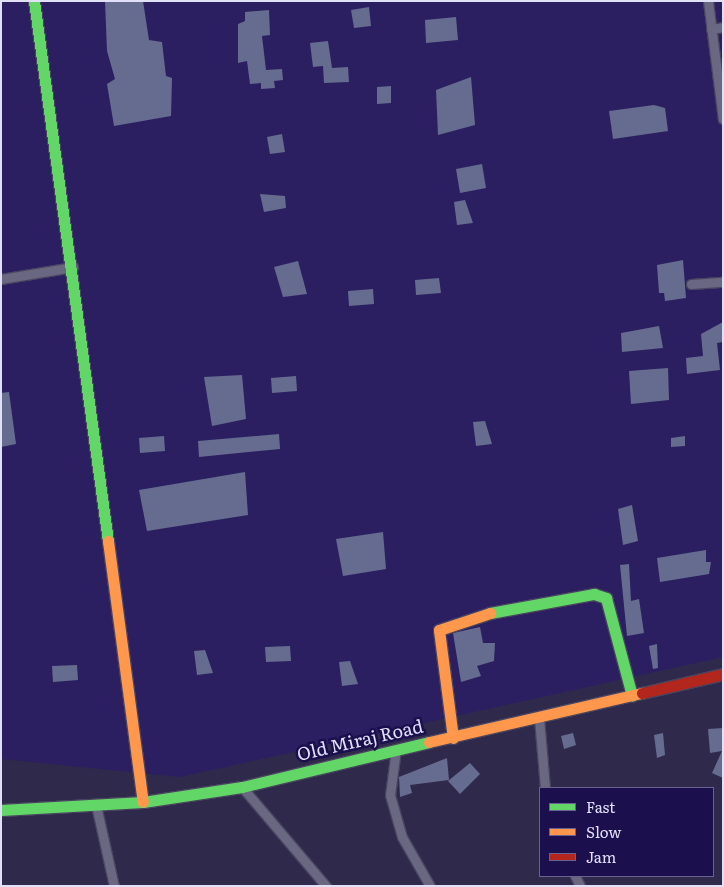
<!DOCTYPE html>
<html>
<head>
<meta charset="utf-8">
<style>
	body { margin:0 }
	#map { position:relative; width:724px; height:887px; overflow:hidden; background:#2f294c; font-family:Literata,serif }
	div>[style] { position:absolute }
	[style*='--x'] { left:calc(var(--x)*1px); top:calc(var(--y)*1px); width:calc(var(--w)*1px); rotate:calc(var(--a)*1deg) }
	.built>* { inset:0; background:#2b1f62 }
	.building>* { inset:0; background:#666c8f }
	.roads { filter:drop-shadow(1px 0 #49445f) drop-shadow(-1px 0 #49445f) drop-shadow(0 1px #49445f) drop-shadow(0 -1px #49445f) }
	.street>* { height:9px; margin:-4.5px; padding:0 4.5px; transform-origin:4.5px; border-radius:4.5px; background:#696781 }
	.fast>* { height:11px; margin:-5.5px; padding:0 5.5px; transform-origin:5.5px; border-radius:5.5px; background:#63d668 }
	.slow>* { height:11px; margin:-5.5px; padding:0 5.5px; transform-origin:5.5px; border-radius:5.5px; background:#ff974d }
	.jam>* { height:11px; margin:-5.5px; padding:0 5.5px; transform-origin:5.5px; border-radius:5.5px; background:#b3261e }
	span { translate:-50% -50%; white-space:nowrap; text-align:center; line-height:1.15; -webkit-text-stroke:5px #1c0f4e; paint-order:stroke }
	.street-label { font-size:18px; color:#e0e1f9 }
	.frame { position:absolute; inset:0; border:2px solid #e0e1f9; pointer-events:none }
	.legend { position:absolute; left:539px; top:787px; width:175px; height:90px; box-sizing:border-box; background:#1c0f4e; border:1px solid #6a6392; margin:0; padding:6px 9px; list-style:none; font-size:15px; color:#e0e1f9 }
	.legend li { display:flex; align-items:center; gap:10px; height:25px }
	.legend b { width:25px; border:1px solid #6a6392 }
</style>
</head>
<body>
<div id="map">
	<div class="built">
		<i style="clip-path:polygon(1px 1px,723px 1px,723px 657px,180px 777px,1px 759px)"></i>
	</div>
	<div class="building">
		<i style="clip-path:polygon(105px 1px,143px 1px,149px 40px,162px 42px,166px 76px,172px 78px,171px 116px,114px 126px,107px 84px,115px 79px,107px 51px)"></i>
		<i style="clip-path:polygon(369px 7px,371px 26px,354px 28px,351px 10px)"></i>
		<i style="clip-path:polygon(269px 10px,270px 35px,262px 36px,266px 70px,282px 69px,283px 80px,274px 81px,275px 88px,261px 89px,261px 83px,250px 84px,247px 61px,238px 63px,238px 24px,245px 21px,245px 12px)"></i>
		<i style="clip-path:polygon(456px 17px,458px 40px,426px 43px,425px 20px)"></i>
		<i style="clip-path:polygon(328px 41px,332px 68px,348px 67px,349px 82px,324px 83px,323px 66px,313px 67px,310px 43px)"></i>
		<i style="clip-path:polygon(471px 77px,475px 125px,438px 135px,436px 90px)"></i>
		<i style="clip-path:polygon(391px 86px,391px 103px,377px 104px,377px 87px)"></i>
		<i style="clip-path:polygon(654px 105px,665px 108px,668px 131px,613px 139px,609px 111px)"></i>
		<i style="clip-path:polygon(282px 134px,285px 152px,270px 154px,267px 137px)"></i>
		<i style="clip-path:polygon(482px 164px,486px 188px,460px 193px,456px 169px)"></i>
		<i style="clip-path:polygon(260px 194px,285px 196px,286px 208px,264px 212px)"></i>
		<i style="clip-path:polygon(465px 200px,473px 223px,457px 225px,454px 202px)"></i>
		<i style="clip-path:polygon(683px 260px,686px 298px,665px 301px,664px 293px,659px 293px,657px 265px)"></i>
		<i style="clip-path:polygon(298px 261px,307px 294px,283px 297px,274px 267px)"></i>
		<i style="clip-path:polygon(439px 278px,441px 293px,416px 295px,415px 280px)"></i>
		<i style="clip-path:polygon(373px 289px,374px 304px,349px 306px,348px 291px)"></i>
		<i style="clip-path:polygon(723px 322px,723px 342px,717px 343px,720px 370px,687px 374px,686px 358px,703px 356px,701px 334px)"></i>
		<i style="clip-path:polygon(659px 326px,663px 348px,622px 352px,621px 333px)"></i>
		<i style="clip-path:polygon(668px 368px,669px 400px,631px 404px,629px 371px)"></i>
		<i style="clip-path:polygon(242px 375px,246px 419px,212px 426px,204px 377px)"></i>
		<i style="clip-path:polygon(296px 376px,297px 391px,272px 393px,271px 378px)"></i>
		<i style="clip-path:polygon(9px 392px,16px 444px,1px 447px,1px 393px)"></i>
		<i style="clip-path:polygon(485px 421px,492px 444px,476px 446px,473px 422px)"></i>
		<i style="clip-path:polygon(279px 434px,280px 449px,199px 457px,198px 441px)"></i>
		<i style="clip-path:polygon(164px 436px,165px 451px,140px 453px,139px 438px)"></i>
		<i style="clip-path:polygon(685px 436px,685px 446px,671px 447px,671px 438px)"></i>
		<i style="clip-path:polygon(245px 472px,248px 515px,147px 531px,139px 490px)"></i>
		<i style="clip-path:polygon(632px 505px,638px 541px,623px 545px,618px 509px)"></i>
		<i style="clip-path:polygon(383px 532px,386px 569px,343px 576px,336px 539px)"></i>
		<i style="clip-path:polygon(706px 550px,706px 562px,711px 562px,709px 574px,660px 582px,657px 558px)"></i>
		<i style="clip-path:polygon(629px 564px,631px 601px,639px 599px,644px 633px,627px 636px,620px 565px)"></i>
		<i style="clip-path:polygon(480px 627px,483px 643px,495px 643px,494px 661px,477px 666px,481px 676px,461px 682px,453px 633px)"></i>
		<i style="clip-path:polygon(657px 644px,658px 668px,653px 669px,649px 646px)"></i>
		<i style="clip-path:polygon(290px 646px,291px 661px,266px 662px,265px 647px)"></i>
		<i style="clip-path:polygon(205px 650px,213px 673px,197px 675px,194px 651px)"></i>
		<i style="clip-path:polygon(350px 661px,358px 684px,342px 686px,339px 662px)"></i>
		<i style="clip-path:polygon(77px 665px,78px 680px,53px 682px,52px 666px)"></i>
		<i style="clip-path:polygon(723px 728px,723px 778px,712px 773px,722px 751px,710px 753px,708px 729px)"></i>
		<i style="clip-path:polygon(573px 733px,576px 745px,564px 749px,561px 736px)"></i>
		<i style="clip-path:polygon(663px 733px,665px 755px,657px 758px,654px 735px)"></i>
		<i style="clip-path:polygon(447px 758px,449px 780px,410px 785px,412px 793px,400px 797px,399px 777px)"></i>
		<i style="clip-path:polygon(470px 763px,480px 774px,460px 794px,448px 781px)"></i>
	</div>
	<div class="roads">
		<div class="street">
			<i style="--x:708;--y:1;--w:119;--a:82.8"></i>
			<i style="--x:711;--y:29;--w:12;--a:-9"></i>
			<i style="--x:1;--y:279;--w:73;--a:-9.5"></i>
			<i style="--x:691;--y:284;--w:32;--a:-4"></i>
			<i style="--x:539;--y:718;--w:70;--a:85.1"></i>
			<i style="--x:396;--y:749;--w:46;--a:97.4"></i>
			<i style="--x:390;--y:795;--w:44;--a:74.1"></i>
			<i style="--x:402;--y:837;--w:56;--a:60.3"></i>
			<i style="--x:242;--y:787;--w:130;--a:49.7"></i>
			<i style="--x:96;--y:805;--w:83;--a:77.5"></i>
			<i style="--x:575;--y:876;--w:11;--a:63"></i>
		</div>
		<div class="fast">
			<i style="--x:34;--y:1;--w:545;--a:82.2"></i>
			<i style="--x:490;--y:613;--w:106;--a:-10.4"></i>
			<i style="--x:594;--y:594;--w:13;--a:18"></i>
			<i style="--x:606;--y:598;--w:101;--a:75.1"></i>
			<i style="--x:1;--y:810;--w:142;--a:-3.2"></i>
			<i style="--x:143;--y:802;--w:100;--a:-8.6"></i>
			<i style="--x:242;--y:787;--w:192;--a:-13.5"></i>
		</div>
		<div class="slow">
			<i style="--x:108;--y:541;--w:263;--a:82.4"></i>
			<i style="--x:453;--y:738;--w:109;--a:-97.4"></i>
			<i style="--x:439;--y:630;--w:54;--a:-18.4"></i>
			<i style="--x:429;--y:742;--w:219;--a:-13"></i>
		</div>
		<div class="jam">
			<i style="--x:642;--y:693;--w:83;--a:-13.2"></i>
		</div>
	</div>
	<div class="street-label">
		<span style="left:360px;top:740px;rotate:-13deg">Old Miraj Road</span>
	</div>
	<div class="frame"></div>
	<ul class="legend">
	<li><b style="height:6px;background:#63d668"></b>Fast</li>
	<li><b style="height:6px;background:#ff974d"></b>Slow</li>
	<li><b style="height:6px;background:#b3261e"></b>Jam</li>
	</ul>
</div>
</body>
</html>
